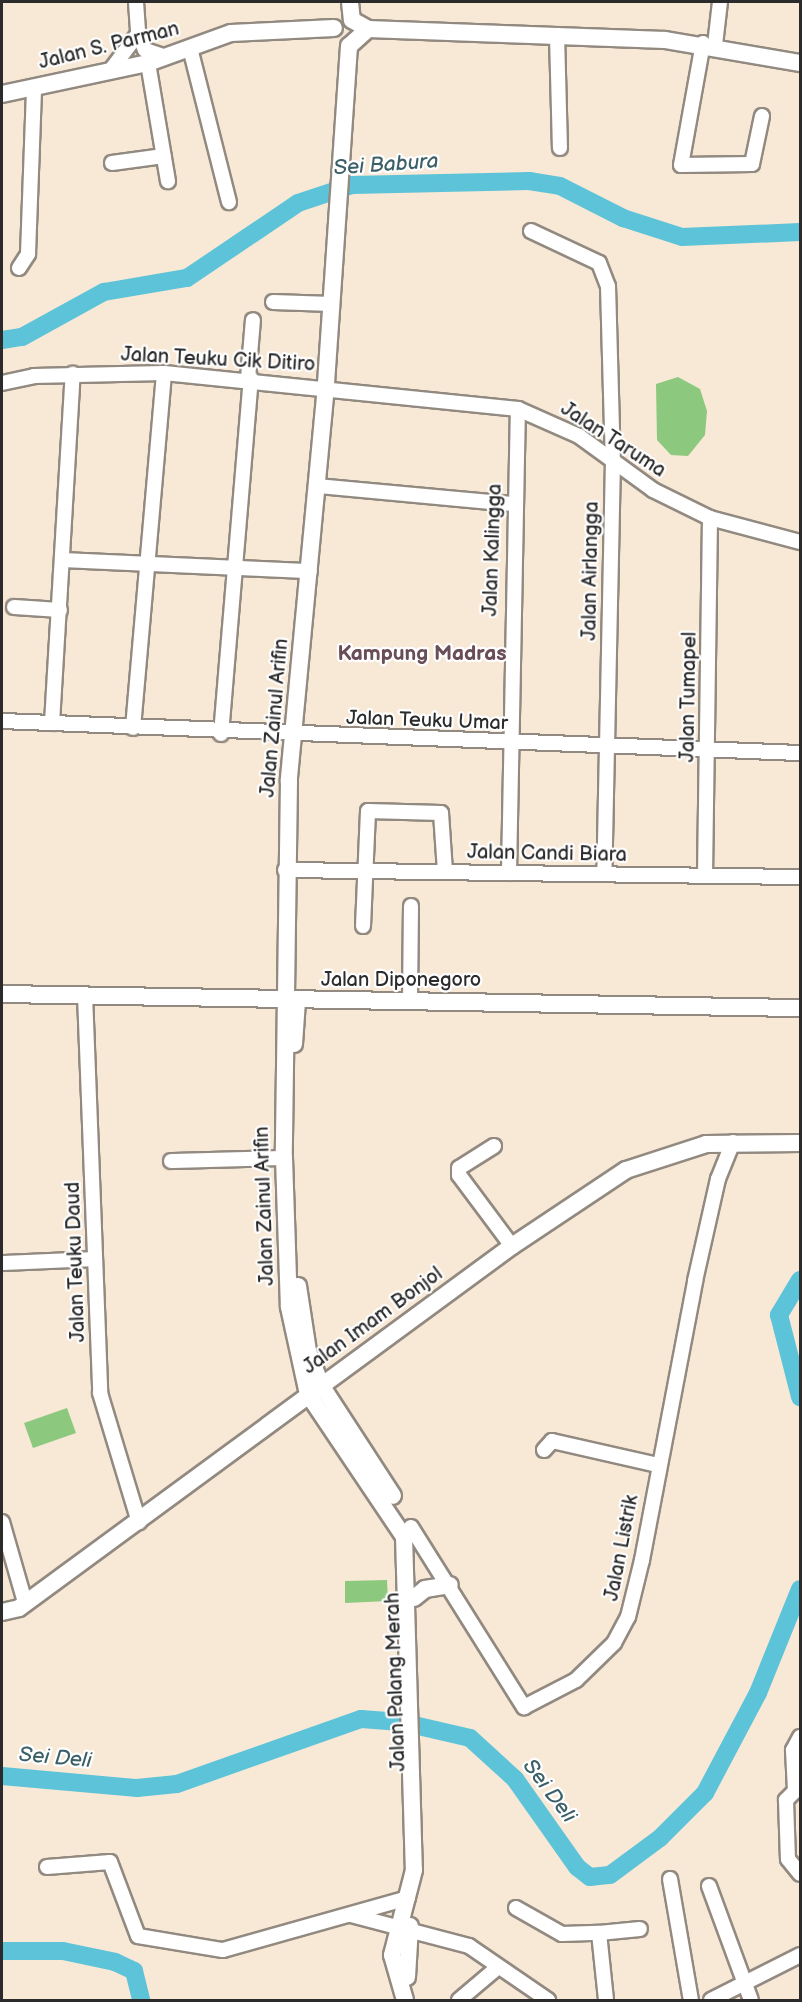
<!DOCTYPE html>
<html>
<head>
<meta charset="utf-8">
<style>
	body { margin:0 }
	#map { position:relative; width:802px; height:2002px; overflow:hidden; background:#f8e8d6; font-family:"Balsamiq Sans",sans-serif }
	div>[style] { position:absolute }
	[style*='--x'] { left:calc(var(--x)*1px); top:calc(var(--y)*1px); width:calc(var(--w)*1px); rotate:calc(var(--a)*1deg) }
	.green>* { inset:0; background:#8cc97f }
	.river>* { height:18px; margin:-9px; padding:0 9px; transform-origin:9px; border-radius:9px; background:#5cc3d9 }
	.roads { filter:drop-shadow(2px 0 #928a80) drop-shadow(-2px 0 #928a80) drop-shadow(0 2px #928a80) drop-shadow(0 -2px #928a80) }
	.minor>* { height:14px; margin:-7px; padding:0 7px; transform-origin:7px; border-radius:7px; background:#fff }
	.major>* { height:16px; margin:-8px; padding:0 8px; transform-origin:8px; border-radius:8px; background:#fff }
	span { translate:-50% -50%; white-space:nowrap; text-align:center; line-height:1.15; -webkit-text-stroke:4.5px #fff; paint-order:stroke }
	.street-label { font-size:20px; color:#2b2b2b }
	.water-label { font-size:21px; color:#3c6068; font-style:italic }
	.neighbourhood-label { font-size:21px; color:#694e57; font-weight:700 }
	.frame { position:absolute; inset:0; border:3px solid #2b2b2b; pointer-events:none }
</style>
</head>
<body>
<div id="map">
	<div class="green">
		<i style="clip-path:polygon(678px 377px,700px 389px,707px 411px,705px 435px,688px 456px,671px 455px,657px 440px,656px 384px)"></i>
		<i style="clip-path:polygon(67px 1408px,76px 1433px,33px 1448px,24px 1423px)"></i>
		<i style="clip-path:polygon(387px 1580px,388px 1601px,345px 1603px,345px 1581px)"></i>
	</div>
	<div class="river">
		<i style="--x:2;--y:340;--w:20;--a:-9"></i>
		<i style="--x:22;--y:337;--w:94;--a:-28.8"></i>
		<i style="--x:104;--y:292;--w:84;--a:-9.6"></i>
		<i style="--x:187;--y:278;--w:134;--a:-34"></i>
		<i style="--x:298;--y:203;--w:57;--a:-18.4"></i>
		<i style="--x:352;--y:185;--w:177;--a:-1.3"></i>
		<i style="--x:529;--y:181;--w:31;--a:9"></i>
		<i style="--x:560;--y:186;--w:71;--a:26.9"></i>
		<i style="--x:623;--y:218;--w:62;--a:17.9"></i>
		<i style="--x:682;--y:237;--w:118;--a:-2.4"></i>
		<i style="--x:800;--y:1280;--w:41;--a:121"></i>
		<i style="--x:779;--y:1315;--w:85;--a:75.6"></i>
		<i style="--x:2;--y:1776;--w:136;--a:5.1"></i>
		<i style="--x:137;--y:1788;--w:40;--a:-5.7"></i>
		<i style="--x:177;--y:1784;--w:195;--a:-19.5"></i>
		<i style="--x:361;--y:1719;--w:40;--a:4.3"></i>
		<i style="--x:401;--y:1722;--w:71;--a:13.1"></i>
		<i style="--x:470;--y:1738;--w:61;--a:42.3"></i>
		<i style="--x:515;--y:1779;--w:108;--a:54.8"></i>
		<i style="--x:577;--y:1867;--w:16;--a:38"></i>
		<i style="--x:590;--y:1877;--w:20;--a:-6"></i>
		<i style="--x:610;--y:1875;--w:62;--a:-36.5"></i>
		<i style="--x:660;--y:1838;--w:64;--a:-45"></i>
		<i style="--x:705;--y:1793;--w:113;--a:-62.1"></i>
		<i style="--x:758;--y:1693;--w:112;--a:-68"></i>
		<i style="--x:2;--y:1951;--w:61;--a:0"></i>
		<i style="--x:63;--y:1951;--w:53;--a:11.9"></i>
		<i style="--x:115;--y:1962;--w:21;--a:25"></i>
		<i style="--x:134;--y:1971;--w:30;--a:76"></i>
	</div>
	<div class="roads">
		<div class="minor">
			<i style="--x:136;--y:2;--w:32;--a:86"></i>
			<i style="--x:138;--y:34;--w:17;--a:66"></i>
			<i style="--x:145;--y:50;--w:22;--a:18"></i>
			<i style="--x:557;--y:35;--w:113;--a:88.5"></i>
			<i style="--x:703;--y:43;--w:124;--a:100.2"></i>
			<i style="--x:681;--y:165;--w:71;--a:-0.8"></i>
			<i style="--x:752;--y:164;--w:49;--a:-78.2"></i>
			<i style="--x:715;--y:45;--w:43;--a:-83.4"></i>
			<i style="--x:190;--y:48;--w:159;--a:75.8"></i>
			<i style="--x:148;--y:63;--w:120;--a:80.4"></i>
			<i style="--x:110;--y:71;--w:46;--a:-52.9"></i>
			<i style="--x:112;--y:163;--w:52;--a:-7.7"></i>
			<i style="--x:531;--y:231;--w:75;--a:25.2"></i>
			<i style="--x:599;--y:263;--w:25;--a:69"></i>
			<i style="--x:608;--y:286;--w:174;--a:88.4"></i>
			<i style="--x:613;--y:460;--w:413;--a:91.2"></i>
			<i style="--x:19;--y:268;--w:17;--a:-57"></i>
			<i style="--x:28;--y:254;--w:166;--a:-87.9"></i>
			<i style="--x:273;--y:302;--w:59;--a:1.9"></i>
			<i style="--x:248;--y:378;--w:58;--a:-85.1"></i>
			<i style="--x:2;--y:383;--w:33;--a:-12"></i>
			<i style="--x:34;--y:376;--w:130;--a:-1.3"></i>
			<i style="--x:164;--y:373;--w:356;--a:5.8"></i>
			<i style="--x:518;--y:409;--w:67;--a:23.9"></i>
			<i style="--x:579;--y:436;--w:92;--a:36.1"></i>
			<i style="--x:653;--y:490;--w:64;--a:26.2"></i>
			<i style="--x:710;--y:518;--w:93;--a:14.9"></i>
			<i style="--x:318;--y:486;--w:196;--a:5.3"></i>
			<i style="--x:64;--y:560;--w:246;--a:2.6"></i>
			<i style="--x:14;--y:607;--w:46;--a:3.7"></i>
			<i style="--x:2;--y:721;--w:799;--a:2.3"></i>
			<i style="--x:52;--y:723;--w:350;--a:-86.6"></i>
			<i style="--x:133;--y:728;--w:356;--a:-85"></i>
			<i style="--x:221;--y:734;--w:357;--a:-85.2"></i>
			<i style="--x:285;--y:870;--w:515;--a:0.78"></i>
			<i style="--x:509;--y:873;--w:464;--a:-88.9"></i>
			<i style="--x:705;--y:876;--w:358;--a:-89.2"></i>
			<i style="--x:363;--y:926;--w:115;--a:-87.5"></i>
			<i style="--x:368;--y:811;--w:73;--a:1.6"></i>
			<i style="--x:441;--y:813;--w:59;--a:86.1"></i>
			<i style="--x:85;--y:995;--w:398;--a:87.8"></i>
			<i style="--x:100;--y:1393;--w:135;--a:73.2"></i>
			<i style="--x:410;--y:1001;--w:95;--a:-89.4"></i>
			<i style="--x:494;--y:1146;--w:41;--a:147.8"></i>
			<i style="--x:459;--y:1168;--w:7;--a:90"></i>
			<i style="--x:459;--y:1175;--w:89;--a:53.3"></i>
			<i style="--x:171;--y:1161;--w:113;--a:-1.5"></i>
			<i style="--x:2;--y:1263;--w:92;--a:-2.5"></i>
			<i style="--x:544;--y:1450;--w:12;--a:-48"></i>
			<i style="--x:552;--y:1441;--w:109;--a:12.8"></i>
			<i style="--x:2;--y:1522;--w:83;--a:74"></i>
			<i style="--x:411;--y:1527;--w:213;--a:57.9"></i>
			<i style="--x:524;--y:1707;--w:59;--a:-27.4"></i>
			<i style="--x:576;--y:1680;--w:53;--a:-44.2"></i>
			<i style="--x:614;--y:1643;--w:30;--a:-62"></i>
			<i style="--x:628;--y:1617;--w:59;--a:-76.2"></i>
			<i style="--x:642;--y:1560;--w:284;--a:-79.2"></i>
			<i style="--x:695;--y:1281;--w:105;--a:-77.3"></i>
			<i style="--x:718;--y:1179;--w:40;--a:-68"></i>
			<i style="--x:800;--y:1737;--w:15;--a:118"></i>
			<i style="--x:793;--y:1750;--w:41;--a:87.2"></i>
			<i style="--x:795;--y:1791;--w:13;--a:135"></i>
			<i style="--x:786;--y:1800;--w:59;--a:88.1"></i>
			<i style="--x:788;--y:1859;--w:19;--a:51"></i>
			<i style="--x:47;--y:1867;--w:63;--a:-4.5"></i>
			<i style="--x:110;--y:1862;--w:79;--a:69.3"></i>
			<i style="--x:138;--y:1936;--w:86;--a:9.4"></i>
			<i style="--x:223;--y:1950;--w:192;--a:-15.7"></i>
			<i style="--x:670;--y:1879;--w:123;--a:80.2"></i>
			<i style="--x:709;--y:1886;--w:121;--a:69.8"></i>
			<i style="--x:516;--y:1908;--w:53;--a:29.5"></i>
			<i style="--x:562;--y:1934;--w:37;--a:-2"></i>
			<i style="--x:599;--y:1933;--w:67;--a:84"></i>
			<i style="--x:351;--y:1915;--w:122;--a:14.7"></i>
			<i style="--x:469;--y:1946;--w:96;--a:34.4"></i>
			<i style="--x:599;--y:1933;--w:41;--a:-5.6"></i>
			<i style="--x:459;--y:2000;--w:51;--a:-40.2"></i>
			<i style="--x:711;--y:2000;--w:100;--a:-26.8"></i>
		</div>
		<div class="major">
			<i style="--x:350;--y:2;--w:18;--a:84"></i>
			<i style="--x:352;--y:20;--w:18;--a:29"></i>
			<i style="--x:368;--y:29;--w:297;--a:2.1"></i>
			<i style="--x:665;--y:40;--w:137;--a:9.7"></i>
			<i style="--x:368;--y:29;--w:25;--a:138"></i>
			<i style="--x:349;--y:46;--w:341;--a:93.9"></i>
			<i style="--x:326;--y:386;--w:396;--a:95.4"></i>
			<i style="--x:289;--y:780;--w:378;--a:90.8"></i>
			<i style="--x:284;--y:1158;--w:149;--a:88.1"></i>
			<i style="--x:289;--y:1307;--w:89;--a:77.7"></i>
			<i style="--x:308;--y:1394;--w:172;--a:56.1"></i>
			<i style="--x:404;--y:1537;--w:333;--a:88.3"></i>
			<i style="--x:414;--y:1870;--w:88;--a:104.5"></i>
			<i style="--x:392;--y:1955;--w:47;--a:73.9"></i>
			<i style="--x:2;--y:94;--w:149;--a:-12"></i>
			<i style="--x:148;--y:63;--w:88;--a:-19.9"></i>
			<i style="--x:231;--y:33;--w:103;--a:-2.8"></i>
			<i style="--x:2;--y:994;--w:798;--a:1.01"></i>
			<i style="--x:294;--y:1044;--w:43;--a:-86"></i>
			<i style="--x:298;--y:1286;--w:66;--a:81.3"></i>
			<i style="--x:308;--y:1351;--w:36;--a:69"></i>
			<i style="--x:321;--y:1385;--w:132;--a:57"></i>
			<i style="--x:414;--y:1598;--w:14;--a:-39"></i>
			<i style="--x:425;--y:1589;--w:25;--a:-9"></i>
			<i style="--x:2;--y:1612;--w:17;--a:-13"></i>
			<i style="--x:19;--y:1608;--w:612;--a:-36.29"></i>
			<i style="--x:512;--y:1246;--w:137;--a:-33.7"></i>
			<i style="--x:626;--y:1170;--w:84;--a:-18"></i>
			<i style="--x:706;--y:1144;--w:94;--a:-0.6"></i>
			<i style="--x:407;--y:1977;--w:51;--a:-86.6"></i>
		</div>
	</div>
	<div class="street-label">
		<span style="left:109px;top:46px;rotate:-14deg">Jalan S. Parman</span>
		<span style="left:218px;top:360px;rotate:3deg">Jalan Teuku Cik Ditiro</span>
		<span style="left:613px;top:440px;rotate:33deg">Jalan Taruma</span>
		<span style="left:493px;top:550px;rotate:-88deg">Jalan Kalingga</span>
		<span style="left:591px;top:571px;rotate:-89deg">Jalan Airlangga</span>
		<span style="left:689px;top:697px;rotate:-89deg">Jalan Tumapel</span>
		<span style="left:275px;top:718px;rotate:-85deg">Jalan Zainul Arifin</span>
		<span style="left:427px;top:721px;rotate:2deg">Jalan Teuku Umar</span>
		<span style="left:547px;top:854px;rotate:1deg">Jalan Candi Biara</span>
		<span style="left:401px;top:980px">Jalan Diponegoro</span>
		<span style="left:265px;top:1206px;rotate:-92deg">Jalan Zainul Arifin</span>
		<span style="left:76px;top:1262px;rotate:-92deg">Jalan Teuku Daud</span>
		<span style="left:373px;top:1321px;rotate:-36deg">Jalan Imam Bonjol</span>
		<span style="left:622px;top:1548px;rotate:-79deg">Jalan Listrik</span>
		<span style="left:396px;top:1682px;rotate:-92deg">Jalan Palang Merah</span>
	</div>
	<div class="water-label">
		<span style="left:386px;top:165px;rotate:-4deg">Sei Babura</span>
		<span style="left:55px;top:1758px;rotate:5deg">Sei Deli</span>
		<span style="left:549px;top:1791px;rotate:53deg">Sei Deli</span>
	</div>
	<div class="neighbourhood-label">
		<span style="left:422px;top:654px">Kampung Madras</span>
	</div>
	<div class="frame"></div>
</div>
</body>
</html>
